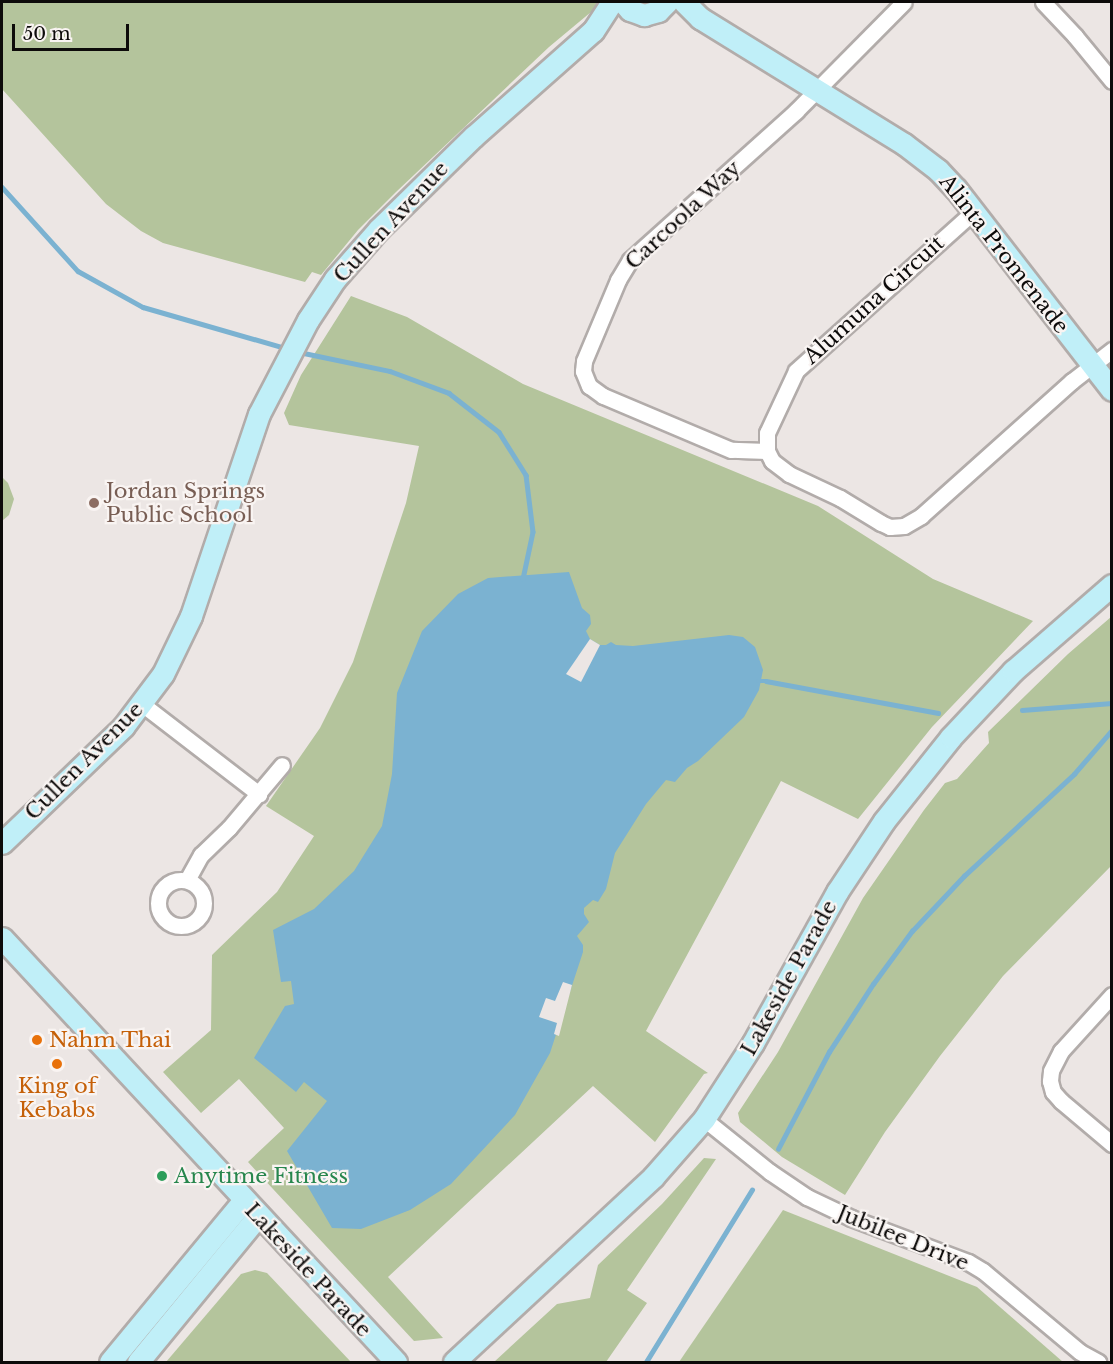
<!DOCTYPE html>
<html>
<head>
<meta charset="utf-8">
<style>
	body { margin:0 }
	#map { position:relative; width:1113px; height:1364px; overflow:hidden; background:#ece6e4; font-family:"Libre Baskerville",serif }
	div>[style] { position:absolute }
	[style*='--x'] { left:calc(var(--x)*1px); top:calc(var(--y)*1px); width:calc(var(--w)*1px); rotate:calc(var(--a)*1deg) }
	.green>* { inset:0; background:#b4c49c }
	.water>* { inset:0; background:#7bb2d1 }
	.pier>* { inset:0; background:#ece6e4 }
	.stream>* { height:4.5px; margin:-2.25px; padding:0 2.25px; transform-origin:2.25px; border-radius:2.25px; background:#7bb2d1 }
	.roads { filter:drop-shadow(2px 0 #b2acaa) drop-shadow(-2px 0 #b2acaa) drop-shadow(0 2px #b2acaa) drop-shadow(0 -2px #b2acaa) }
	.street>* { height:15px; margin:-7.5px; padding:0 7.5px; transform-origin:7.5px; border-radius:7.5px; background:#fff }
	.street>.ring { margin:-7.5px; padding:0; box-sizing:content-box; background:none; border:15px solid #fff; border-radius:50% }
	.secondary>* { height:21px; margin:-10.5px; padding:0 10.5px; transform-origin:10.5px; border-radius:10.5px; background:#c0eff8 }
	.dots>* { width:16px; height:16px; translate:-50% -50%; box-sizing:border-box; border:3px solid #f9f4f2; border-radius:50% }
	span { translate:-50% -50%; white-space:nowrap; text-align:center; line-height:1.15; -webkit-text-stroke:4.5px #f9f4f2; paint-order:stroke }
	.street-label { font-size:21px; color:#0d0b0a }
	.education-label { font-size:21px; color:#785e54 }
	.left { translate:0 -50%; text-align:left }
	.food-label { font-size:21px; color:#c56008 }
	.leisure-label { font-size:21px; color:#27864d }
	.frame { position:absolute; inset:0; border:3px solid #0d0b0a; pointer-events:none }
	.scale { position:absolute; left:12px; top:24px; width:117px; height:27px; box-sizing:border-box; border:3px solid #0d0b0a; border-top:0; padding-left:8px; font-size:18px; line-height:21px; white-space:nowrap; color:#0d0b0a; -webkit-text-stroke:4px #f9f4f2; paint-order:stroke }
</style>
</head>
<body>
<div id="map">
	<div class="green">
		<i style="clip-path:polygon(2px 2px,603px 2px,549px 47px,396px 192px,358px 230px,321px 275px,312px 272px,305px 282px,163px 243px,141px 231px,106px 204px,2px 89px)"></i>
		<i style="clip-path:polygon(351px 296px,407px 317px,523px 384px,818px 506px,933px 579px,1033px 621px,932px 727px,858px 819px,781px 781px,646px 1031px,708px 1073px,704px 1074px,655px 1142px,593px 1086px,388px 1277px,443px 1338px,414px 1341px,248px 1162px,284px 1128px,239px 1079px,201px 1113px,163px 1072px,211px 1030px,212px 955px,277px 892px,314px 836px,266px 806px,320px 728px,353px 662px,406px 503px,419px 446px,289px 425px,284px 413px,301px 375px)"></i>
		<i style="clip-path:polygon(2px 477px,8px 483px,14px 499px,9px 515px,2px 521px)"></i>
		<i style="clip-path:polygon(1111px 617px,1111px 866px,1003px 976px,940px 1056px,885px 1132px,845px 1195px,782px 1157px,740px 1122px,738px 1113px,778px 1052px,863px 898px,924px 810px,945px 783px,957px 779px,989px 743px,988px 732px,1068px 654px)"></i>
		<i style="clip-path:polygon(704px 1158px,716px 1159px,627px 1290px,647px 1303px,606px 1362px,494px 1362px,557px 1304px,590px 1298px,598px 1265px,662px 1204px)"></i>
		<i style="clip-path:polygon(783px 1210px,977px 1287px,1063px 1362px,679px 1362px)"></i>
		<i style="clip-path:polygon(255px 1270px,267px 1273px,351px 1362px,166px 1362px,241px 1274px)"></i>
	</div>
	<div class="water">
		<i style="clip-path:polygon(569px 572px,582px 608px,590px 615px,591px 624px,586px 631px,590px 639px,600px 645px,606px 645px,611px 642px,616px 645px,633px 646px,729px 635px,743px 637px,755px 647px,763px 670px,759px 690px,744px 717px,698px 761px,687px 768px,675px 782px,666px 780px,646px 804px,615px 853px,606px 889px,598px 902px,593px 900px,584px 908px,584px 914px,589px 922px,577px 936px,583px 945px,583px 952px,550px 1053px,515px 1115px,451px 1184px,410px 1210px,361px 1229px,332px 1228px,287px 1151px,327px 1101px,304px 1082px,296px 1092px,254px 1058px,285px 1006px,294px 1004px,291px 981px,281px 982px,273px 930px,314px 909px,354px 871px,382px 826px,392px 774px,397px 693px,422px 631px,458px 594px,488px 578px)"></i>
	</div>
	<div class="pier">
		<i style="clip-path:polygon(590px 639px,600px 645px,581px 682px,566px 674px)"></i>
		<i style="clip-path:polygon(563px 982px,572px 985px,559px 1036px,554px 1034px,557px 1023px,539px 1017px,546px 998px,555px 1001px)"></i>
	</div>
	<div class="stream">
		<i style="--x:2;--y:187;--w:113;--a:47.9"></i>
		<i style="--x:78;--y:271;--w:74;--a:29"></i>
		<i style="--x:143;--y:307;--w:148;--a:16.1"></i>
		<i style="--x:299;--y:352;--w:93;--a:11.8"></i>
		<i style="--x:390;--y:371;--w:63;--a:20.4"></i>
		<i style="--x:449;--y:393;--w:63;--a:38"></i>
		<i style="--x:499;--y:432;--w:51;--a:57.9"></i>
		<i style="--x:526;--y:475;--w:57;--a:83"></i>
		<i style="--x:533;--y:532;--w:48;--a:102"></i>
		<i style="--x:758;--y:681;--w:8;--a:0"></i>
		<i style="--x:766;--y:681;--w:175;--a:10.5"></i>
		<i style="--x:1022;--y:710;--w:90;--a:-4.4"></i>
		<i style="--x:778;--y:1149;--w:110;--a:-62.3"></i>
		<i style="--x:829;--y:1052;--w:81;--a:-57.1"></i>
		<i style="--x:873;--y:984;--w:66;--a:-53.7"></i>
		<i style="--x:912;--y:931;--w:76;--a:-46.6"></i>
		<i style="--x:964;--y:876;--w:150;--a:-42.8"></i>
		<i style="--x:1074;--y:774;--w:58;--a:-49.2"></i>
		<i style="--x:646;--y:1362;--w:202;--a:-58.4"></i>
	</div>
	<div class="roads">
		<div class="street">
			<i style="--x:1043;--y:2;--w:47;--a:46.7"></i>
			<i style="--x:1075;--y:36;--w:58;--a:50.6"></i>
			<i style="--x:973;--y:212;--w:238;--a:138.1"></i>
			<i style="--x:796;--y:371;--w:68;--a:115.1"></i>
			<i style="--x:767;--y:433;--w:18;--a:90"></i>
			<i style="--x:767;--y:451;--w:11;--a:63"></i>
			<i style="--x:772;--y:461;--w:21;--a:37"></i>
			<i style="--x:789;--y:474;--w:56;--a:25.2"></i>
			<i style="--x:840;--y:498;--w:48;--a:31.4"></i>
			<i style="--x:881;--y:523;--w:10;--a:24"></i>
			<i style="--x:890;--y:527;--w:14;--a:-4"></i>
			<i style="--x:904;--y:526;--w:20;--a:-30"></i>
			<i style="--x:921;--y:516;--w:203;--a:-41.8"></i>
			<i style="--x:1072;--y:381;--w:51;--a:-37.8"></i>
			<i style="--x:767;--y:451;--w:36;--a:-178"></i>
			<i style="--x:731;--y:450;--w:139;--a:-157.1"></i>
			<i style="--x:603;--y:396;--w:17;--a:-144"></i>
			<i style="--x:589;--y:386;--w:16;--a:-112"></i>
			<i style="--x:583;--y:371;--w:10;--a:-84"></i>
			<i style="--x:584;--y:361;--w:88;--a:-67.2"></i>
			<i style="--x:618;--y:280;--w:23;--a:-59"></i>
			<i style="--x:630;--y:260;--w:223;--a:-41.9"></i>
			<i style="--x:796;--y:111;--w:153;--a:-45.3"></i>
			<i style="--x:142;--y:704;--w:148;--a:37.6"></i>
			<i class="ring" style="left:158px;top:880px;width:31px;height:31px"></i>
			<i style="--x:187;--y:880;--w:29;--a:-61"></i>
			<i style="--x:201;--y:855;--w:39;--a:-44"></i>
			<i style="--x:229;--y:828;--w:82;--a:-49.9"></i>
			<i style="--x:1112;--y:995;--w:76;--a:132.3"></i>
			<i style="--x:1061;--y:1051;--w:22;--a:117"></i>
			<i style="--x:1051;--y:1071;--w:10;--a:96"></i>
			<i style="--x:1050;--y:1081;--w:11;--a:75"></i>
			<i style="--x:1053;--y:1092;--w:12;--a:48"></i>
			<i style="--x:1061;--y:1101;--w:67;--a:40.1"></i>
			<i style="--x:704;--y:1119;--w:85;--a:38.8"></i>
			<i style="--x:770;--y:1172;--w:45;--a:34"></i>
			<i style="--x:807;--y:1197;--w:49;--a:25.5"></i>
			<i style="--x:851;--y:1218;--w:125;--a:20.6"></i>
			<i style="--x:968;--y:1262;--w:17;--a:31"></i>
			<i style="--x:983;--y:1271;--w:126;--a:39.9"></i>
			<i style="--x:1080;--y:1352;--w:21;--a:29"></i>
		</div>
		<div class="secondary">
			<i style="--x:623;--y:2;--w:11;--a:49"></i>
			<i style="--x:630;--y:10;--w:15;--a:20"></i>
			<i style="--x:644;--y:15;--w:15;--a:-16"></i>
			<i style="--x:658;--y:11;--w:13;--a:-45"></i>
			<i style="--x:684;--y:2;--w:23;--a:45"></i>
			<i style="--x:700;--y:18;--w:240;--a:31.7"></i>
			<i style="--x:904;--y:144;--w:43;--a:37.4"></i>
			<i style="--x:938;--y:170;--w:26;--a:47"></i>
			<i style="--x:956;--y:189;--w:254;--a:52.2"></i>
			<i style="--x:2;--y:843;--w:168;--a:-43.8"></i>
			<i style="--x:123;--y:727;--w:66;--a:-53"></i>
			<i style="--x:163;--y:674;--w:64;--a:-64.2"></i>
			<i style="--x:191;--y:616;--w:213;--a:-71.4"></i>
			<i style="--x:259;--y:414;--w:106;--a:-62.5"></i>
			<i style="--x:308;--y:320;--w:49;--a:-56.6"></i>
			<i style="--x:335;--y:279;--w:67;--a:-48.7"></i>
			<i style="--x:379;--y:229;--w:132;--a:-44.4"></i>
			<i style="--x:473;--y:137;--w:160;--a:-41.5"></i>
			<i style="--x:593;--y:31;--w:35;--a:-57"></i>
			<i style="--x:2;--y:938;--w:579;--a:47.1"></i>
			<i style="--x:110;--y:1362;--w:210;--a:-50.4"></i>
			<i style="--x:138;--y:1362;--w:189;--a:-50.6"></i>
			<i style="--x:454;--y:1362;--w:272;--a:-42.9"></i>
			<i style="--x:653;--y:1177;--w:77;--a:-48.7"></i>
			<i style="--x:704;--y:1119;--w:90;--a:-57.2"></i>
			<i style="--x:753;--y:1043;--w:173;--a:-60.9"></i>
			<i style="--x:837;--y:892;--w:85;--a:-56.5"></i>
			<i style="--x:884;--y:821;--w:107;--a:-51.4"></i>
			<i style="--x:951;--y:737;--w:91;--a:-46.8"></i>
			<i style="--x:1013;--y:671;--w:131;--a:-41"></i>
		</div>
	</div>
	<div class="dots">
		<i style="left:94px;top:503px;background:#8d6e63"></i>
		<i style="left:37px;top:1040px;background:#e8710a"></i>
		<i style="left:57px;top:1064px;background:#e8710a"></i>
		<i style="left:162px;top:1176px;background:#2e9e5b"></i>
	</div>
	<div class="street-label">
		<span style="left:683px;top:215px;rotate:-43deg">Carcoola Way</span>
		<span style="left:391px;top:222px;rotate:-47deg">Cullen Avenue</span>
		<span style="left:1004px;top:254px;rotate:52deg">Alinta Promenade</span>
		<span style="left:874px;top:300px;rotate:-42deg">Alumuna Circuit</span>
		<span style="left:84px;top:761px;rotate:-45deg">Cullen Avenue</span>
		<span style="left:789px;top:978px;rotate:-61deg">Lakeside Parade</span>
		<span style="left:903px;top:1238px;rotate:22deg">Jubilee Drive</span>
		<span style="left:308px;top:1270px;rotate:47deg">Lakeside Parade</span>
	</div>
	<div class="education-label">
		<span class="left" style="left:106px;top:503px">Jordan Springs<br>Public School</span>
	</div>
	<div class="food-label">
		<span class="left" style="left:49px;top:1040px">Nahm Thai</span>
		<span style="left:57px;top:1098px">King of<br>Kebabs</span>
	</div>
	<div class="leisure-label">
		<span class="left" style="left:174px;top:1176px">Anytime Fitness</span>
	</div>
	<div class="frame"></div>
	<div class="scale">50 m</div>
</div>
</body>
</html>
